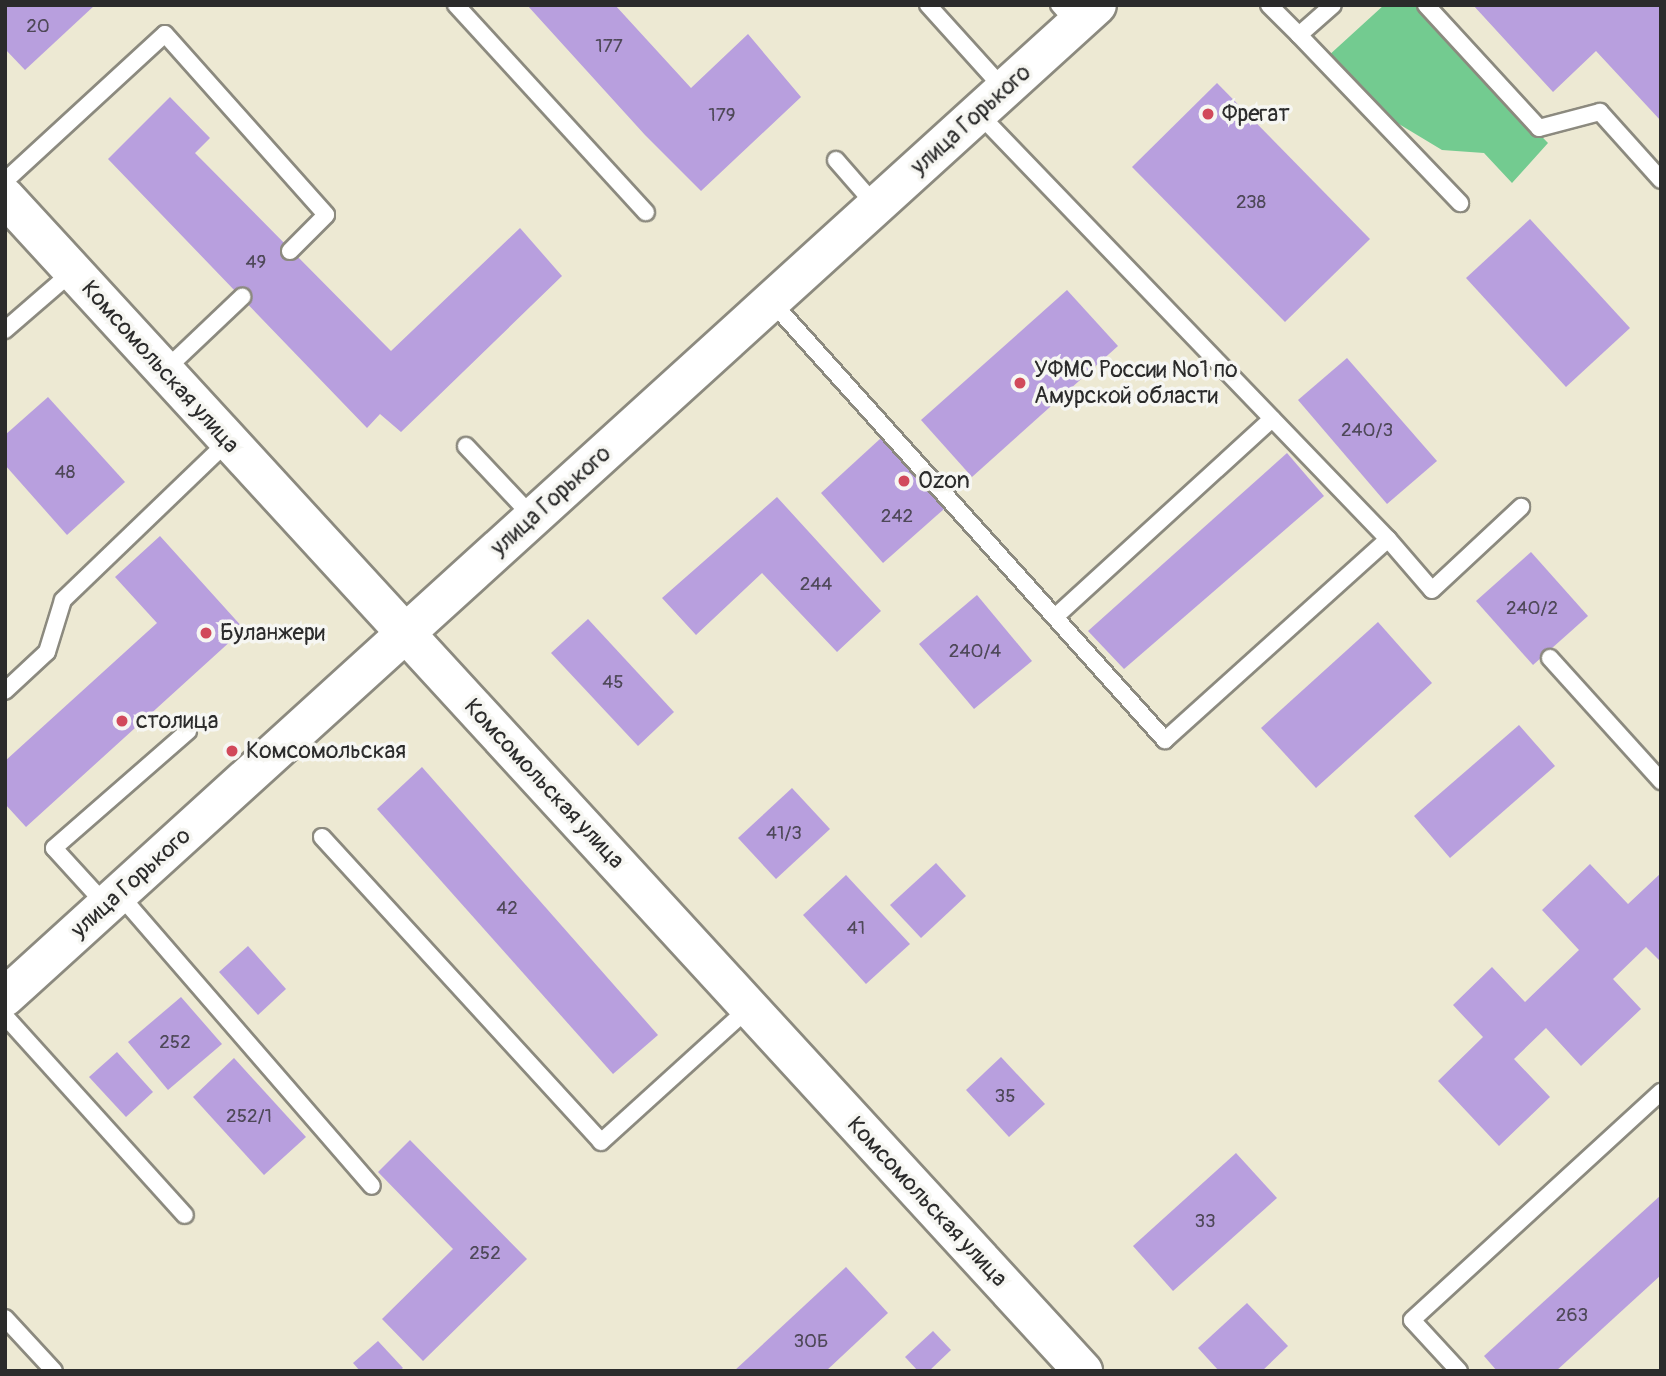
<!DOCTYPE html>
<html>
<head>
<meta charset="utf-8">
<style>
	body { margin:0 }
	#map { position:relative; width:1666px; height:1376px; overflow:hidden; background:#ede9d3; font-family:Pangolin,sans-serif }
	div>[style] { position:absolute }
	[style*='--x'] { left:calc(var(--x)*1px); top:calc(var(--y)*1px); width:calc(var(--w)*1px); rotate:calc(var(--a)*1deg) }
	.green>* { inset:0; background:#73cb90 }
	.building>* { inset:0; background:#b89fde }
	.roads { filter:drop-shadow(2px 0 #8c8a7f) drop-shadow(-2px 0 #8c8a7f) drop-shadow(0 2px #8c8a7f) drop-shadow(0 -2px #8c8a7f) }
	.lane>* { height:16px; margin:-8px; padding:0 8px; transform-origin:8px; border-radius:8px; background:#fff }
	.secondary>* { height:38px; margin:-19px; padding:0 19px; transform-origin:19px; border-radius:19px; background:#fff }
	.dots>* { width:19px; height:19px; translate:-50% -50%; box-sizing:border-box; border:4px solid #f6f6f2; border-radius:50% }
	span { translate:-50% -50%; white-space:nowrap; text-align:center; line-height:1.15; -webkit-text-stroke:7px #f6f6f2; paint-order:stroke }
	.number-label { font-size:19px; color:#4e4858 }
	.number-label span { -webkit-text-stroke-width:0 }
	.poi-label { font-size:23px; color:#2b2b2b }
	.left { translate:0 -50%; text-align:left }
	.street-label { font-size:23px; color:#2b2b2b }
	.frame { position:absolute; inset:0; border:7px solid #2b2b2b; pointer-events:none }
</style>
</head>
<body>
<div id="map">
	<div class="green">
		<i style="clip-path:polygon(1384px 5px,1414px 5px,1548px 143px,1512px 183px,1484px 153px,1442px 150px,1374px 109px,1327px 57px)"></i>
	</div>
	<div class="building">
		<i style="clip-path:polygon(5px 5px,95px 5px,25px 70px,5px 49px)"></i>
		<i style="clip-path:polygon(527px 5px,615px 5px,691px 88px,748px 34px,801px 97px,701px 191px,645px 135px)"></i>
		<i style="clip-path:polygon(1473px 5px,1661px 5px,1661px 121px,1596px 51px,1553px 92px)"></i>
		<i style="clip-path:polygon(1217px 83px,1370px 239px,1285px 322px,1132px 167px)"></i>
		<i style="clip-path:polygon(170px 97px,210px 138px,195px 153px,391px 351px,520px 228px,562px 276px,401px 432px,380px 414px,367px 428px,108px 159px)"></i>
		<i style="clip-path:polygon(1530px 219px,1630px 328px,1566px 387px,1466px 278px)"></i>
		<i style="clip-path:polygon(1067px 290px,1118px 346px,972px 477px,921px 420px)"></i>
		<i style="clip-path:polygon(1347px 358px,1437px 461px,1387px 504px,1298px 400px)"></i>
		<i style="clip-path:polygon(48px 397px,125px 482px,67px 535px,5px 465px,5px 435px)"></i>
		<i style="clip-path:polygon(881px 438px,944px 509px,883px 563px,821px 493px)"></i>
		<i style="clip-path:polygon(1287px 453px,1324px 496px,1124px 669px,1088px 631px)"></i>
		<i style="clip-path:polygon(777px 497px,881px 611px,837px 652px,762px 573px,696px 635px,662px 598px)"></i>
		<i style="clip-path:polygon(160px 536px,244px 629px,26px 827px,5px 804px,5px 761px,157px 623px,115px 577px)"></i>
		<i style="clip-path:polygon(1531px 552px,1588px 616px,1533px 665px,1476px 601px)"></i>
		<i style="clip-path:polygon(977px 595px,1032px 661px,974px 709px,919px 644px)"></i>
		<i style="clip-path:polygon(588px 619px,674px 712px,638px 746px,551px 653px)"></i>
		<i style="clip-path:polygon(1378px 622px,1432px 683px,1316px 788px,1261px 728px)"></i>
		<i style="clip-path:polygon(1519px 725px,1555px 766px,1450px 858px,1414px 816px)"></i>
		<i style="clip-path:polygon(422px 767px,658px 1035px,613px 1074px,377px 809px)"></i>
		<i style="clip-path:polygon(792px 788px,830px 829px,776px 879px,738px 838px)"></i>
		<i style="clip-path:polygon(936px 863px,966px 896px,921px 938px,890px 905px)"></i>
		<i style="clip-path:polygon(1590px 864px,1628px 904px,1661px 873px,1661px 962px,1646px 947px,1613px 979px,1641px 1009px,1581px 1066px,1546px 1028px,1514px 1059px,1550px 1097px,1499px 1146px,1438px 1081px,1483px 1037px,1453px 1005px,1492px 967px,1525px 1002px,1579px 950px,1542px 910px)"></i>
		<i style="clip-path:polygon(846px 875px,910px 944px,866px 984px,803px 915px)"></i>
		<i style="clip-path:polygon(248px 946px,286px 989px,258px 1015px,219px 972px)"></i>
		<i style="clip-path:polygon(181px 997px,222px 1044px,168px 1090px,128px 1042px)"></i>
		<i style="clip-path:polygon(117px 1052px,153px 1092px,126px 1117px,89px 1077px)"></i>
		<i style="clip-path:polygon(1001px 1057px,1045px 1104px,1009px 1137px,966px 1090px)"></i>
		<i style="clip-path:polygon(234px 1058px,306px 1137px,264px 1175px,193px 1097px)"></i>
		<i style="clip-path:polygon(410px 1140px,527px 1259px,423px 1361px,382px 1319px,453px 1249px,378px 1172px)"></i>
		<i style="clip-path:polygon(1236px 1153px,1277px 1198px,1173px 1291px,1133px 1246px)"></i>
		<i style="clip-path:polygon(1661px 1195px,1661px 1275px,1556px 1371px,1497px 1371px,1484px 1356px)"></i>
		<i style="clip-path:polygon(846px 1267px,888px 1313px,826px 1371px,734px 1371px)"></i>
		<i style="clip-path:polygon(1247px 1303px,1288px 1346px,1262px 1371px,1219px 1371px,1198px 1348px)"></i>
		<i style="clip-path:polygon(933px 1331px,951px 1350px,929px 1371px,918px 1371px,905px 1357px)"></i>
		<i style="clip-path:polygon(378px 1341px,403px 1368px,399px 1371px,360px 1371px,353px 1363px)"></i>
	</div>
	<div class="roads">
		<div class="lane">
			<i style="--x:456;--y:5;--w:281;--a:47.5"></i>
			<i style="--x:928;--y:5;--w:113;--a:47.9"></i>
			<i style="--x:1059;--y:5;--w:25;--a:48"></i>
			<i style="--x:1269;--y:5;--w:42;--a:45"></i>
			<i style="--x:1299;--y:35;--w:45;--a:-41.4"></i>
			<i style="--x:1426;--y:5;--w:167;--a:47.4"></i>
			<i style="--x:1539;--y:128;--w:63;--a:-14.7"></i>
			<i style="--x:1600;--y:112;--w:91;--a:48.1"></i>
			<i style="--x:1299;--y:35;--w:233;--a:46.2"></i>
			<i style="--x:836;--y:160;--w:61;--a:49"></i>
			<i style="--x:5;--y:181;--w:217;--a:-42.6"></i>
			<i style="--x:165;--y:34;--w:242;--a:48.3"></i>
			<i style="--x:326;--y:215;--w:51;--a:135"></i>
			<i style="--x:771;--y:301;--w:590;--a:48.09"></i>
			<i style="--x:1165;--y:740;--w:300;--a:-42"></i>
			<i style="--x:1388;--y:539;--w:591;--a:-133.9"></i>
			<i style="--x:5;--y:330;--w:90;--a:-40.9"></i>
			<i style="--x:164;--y:371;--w:108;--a:-43.5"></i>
			<i style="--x:466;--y:446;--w:98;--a:46.7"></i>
			<i style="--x:1388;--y:539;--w:67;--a:49.2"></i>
			<i style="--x:1432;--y:590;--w:122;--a:-43"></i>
			<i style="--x:1055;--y:617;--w:294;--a:-42.4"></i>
			<i style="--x:1550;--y:658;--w:166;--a:47.9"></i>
			<i style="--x:5;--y:691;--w:57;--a:-42.9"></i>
			<i style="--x:47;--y:652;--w:54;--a:-72.9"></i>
			<i style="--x:63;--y:600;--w:229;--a:-43.9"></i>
			<i style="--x:322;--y:837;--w:413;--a:47.5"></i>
			<i style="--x:601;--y:1142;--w:200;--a:-42.2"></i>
			<i style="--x:119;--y:894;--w:386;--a:49.1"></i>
			<i style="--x:106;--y:905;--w:77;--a:-132.4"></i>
			<i style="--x:54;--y:848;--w:178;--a:-41.1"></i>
			<i style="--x:5;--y:1016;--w:268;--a:47.9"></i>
			<i style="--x:5;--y:1318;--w:72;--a:47.2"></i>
			<i style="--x:1459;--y:1371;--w:69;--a:-132.7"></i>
			<i style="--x:1412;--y:1320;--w:338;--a:-42.5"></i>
		</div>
		<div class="secondary">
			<i style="--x:5;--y:197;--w:1594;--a:47.44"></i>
			<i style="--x:5;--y:997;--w:1475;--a:-42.25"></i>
		</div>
	</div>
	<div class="dots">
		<i style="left:1208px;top:114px;background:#d1495b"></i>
		<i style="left:1020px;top:383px;background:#d1495b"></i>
		<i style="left:904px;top:481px;background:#d1495b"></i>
		<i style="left:206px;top:633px;background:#d1495b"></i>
		<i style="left:122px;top:721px;background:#d1495b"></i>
		<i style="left:232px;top:751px;background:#d1495b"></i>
	</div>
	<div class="number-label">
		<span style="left:38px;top:27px">20</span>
		<span style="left:609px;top:47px">177</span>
		<span style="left:722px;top:116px">179</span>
		<span style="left:1251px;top:203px">238</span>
		<span style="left:256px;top:263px">49</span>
		<span style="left:1367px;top:431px">240/3</span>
		<span style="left:65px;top:473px">48</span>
		<span style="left:897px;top:517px">242</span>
		<span style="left:816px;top:585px">244</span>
		<span style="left:1532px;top:609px">240/2</span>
		<span style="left:975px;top:652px">240/4</span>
		<span style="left:613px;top:683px">45</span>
		<span style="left:784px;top:834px">41/3</span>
		<span style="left:507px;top:909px">42</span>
		<span style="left:856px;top:929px">41</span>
		<span style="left:175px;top:1043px">252</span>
		<span style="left:1005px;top:1097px">35</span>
		<span style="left:249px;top:1117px">252/1</span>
		<span style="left:1205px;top:1222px">33</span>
		<span style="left:485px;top:1254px">252</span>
		<span style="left:1572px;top:1316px">263</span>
		<span style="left:811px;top:1342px">30Б</span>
	</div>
	<div class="poi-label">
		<span class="left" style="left:1222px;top:114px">Фрегат</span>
		<span class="left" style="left:1034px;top:383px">УФМС России №1 по<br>Амурской области</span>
		<span class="left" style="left:918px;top:481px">Ozon</span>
		<span class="left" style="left:220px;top:633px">Буланжери</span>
		<span class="left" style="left:136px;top:721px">столица</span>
		<span class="left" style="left:246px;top:751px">Комсомольская</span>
	</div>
	<div class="street-label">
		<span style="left:971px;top:120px;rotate:-42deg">улица Горького</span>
		<span style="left:160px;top:367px;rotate:48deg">Комсомольская улица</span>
		<span style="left:551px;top:501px;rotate:-42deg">улица Горького</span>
		<span style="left:544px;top:784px;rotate:47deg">Комсомольская улица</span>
		<span style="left:131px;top:883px;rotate:-42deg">улица Горького</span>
		<span style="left:927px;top:1202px;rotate:47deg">Комсомольская улица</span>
	</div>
	<div class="frame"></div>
</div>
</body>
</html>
